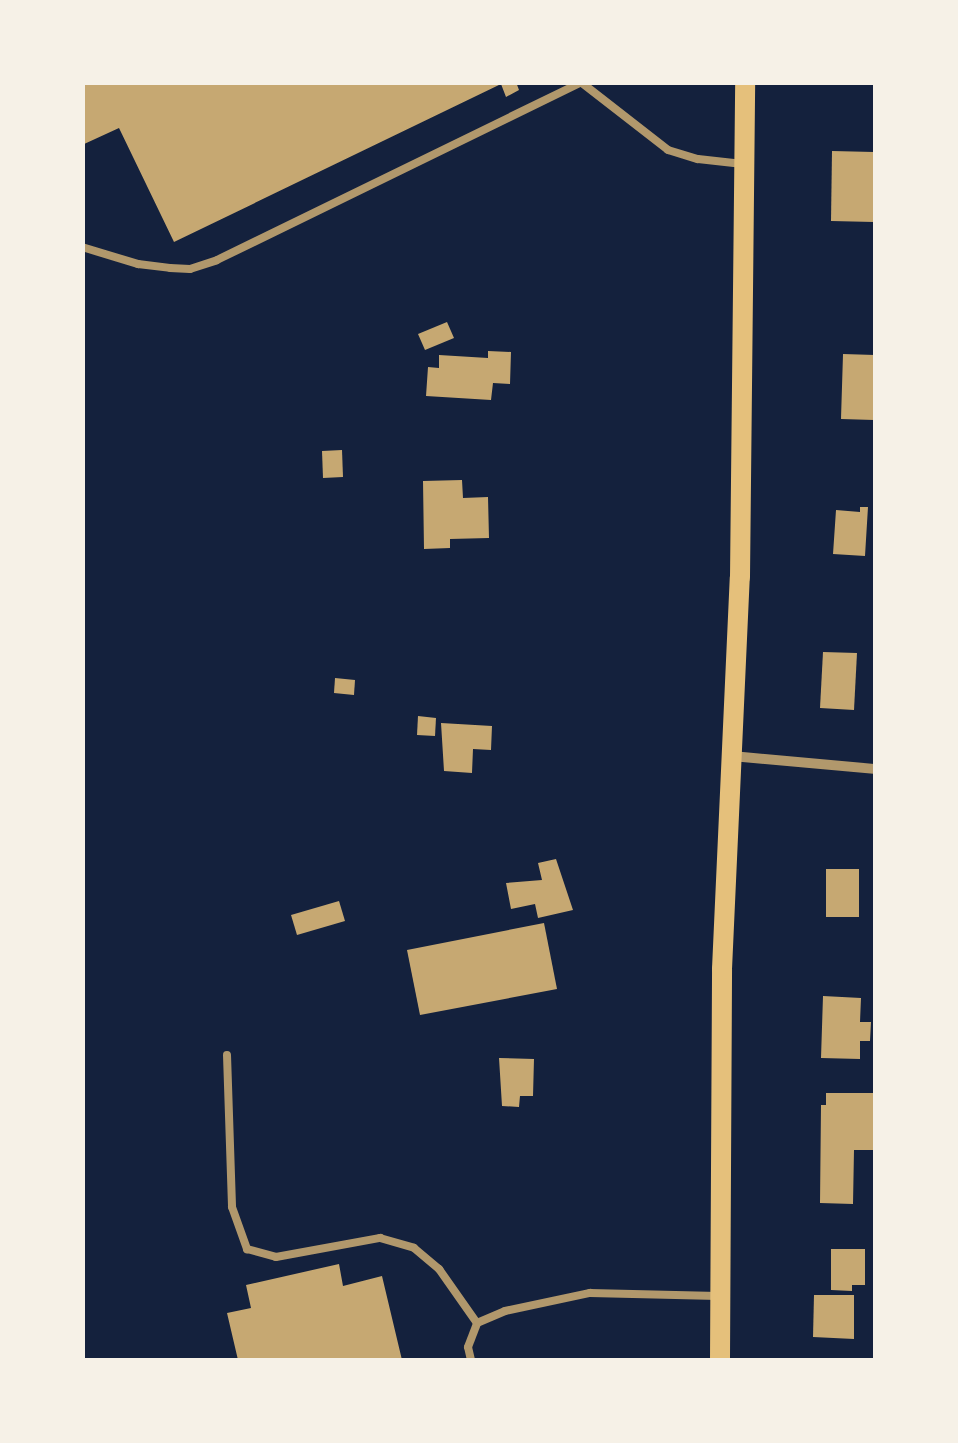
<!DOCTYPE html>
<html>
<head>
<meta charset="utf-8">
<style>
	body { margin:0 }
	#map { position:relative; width:958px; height:1443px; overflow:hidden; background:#14213d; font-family:"Zilla Slab",serif }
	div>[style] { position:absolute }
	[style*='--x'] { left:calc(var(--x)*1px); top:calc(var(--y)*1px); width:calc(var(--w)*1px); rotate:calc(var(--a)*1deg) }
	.building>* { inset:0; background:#c6a872 }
	.service>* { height:8px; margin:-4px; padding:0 4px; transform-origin:4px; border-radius:4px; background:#b1986c }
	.minor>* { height:10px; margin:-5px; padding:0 5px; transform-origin:5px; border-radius:5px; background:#b1986c }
	.secondary>* { height:20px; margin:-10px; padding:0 10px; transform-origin:10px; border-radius:10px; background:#e5c07b }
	span { translate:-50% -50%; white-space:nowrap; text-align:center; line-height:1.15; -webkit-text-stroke:9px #f6f1e7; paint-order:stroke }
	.frame { position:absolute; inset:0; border:85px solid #f6f1e7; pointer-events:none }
</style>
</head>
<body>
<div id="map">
	<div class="building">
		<i style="clip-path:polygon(82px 82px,516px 82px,519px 90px,506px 97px,501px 84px,174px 242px,119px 128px,82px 145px)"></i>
		<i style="clip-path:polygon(832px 151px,874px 152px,874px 222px,831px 221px)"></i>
		<i style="clip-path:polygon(447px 322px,454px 338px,425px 350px,418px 334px)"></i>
		<i style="clip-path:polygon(488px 351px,511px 352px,510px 384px,493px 383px,491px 400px,426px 396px,428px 367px,439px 368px,439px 355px,488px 358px)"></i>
		<i style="clip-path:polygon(843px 354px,875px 355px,874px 420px,841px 419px)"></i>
		<i style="clip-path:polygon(342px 450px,343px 477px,323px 478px,322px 451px)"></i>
		<i style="clip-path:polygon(462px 480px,463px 498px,488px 497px,489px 538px,450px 539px,450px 548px,424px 549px,423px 481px)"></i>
		<i style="clip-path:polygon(860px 507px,868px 507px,865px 556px,833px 554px,836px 510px,860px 512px)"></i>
		<i style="clip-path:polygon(823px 652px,857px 653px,854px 710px,820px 708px)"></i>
		<i style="clip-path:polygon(335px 678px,355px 680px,354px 695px,334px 693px)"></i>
		<i style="clip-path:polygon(418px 716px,436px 718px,435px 736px,417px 735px)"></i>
		<i style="clip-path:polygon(441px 723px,492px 726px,491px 750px,473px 749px,472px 773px,444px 771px)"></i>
		<i style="clip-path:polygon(556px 859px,573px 910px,538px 918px,535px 904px,511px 909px,506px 883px,542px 880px,538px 863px)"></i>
		<i style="clip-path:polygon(826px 869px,859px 869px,859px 917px,826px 917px)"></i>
		<i style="clip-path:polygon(339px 901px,345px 921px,297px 935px,291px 915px)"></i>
		<i style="clip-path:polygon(544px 923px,557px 989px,420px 1015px,407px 950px)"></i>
		<i style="clip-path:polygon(823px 996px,861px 998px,860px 1022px,871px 1022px,870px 1041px,860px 1041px,860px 1059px,821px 1058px)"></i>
		<i style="clip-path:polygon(499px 1058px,534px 1059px,533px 1096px,520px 1096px,519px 1107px,502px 1106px)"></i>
		<i style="clip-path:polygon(826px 1093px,876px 1093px,876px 1150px,854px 1150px,853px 1204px,820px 1203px,821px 1105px,826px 1105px)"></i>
		<i style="clip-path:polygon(831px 1249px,865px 1249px,865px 1285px,852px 1285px,852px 1291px,831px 1290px)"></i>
		<i style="clip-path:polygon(339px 1264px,343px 1286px,382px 1276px,402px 1360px,238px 1360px,227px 1313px,251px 1308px,246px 1285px)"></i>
		<i style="clip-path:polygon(814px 1295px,854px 1295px,854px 1339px,813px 1337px)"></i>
	</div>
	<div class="service">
		<i style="--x:582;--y:83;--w:109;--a:37.9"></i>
		<i style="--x:668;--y:150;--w:31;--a:17"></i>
		<i style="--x:698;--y:159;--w:45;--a:6.3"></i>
		<i style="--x:82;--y:247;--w:59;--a:16.9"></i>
		<i style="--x:138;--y:264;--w:32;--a:7"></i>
		<i style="--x:170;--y:268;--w:20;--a:3"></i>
		<i style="--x:190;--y:269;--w:28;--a:-18"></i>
		<i style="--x:217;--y:260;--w:406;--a:-26"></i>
		<i style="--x:227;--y:1055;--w:152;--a:88.1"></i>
		<i style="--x:232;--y:1207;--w:45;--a:70.3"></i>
		<i style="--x:247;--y:1249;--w:30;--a:15"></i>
		<i style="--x:276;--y:1257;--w:106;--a:-10.4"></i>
		<i style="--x:380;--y:1238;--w:35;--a:16"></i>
		<i style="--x:414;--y:1248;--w:33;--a:40"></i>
		<i style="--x:439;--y:1269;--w:66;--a:54.9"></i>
		<i style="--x:471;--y:1360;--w:13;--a:-103"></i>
		<i style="--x:468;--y:1347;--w:26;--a:-69"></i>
		<i style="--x:477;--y:1323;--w:30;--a:-23"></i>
		<i style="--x:505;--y:1311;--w:87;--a:-12"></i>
		<i style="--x:590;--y:1293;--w:128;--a:1.3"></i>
	</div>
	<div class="minor">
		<i style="--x:732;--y:756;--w:145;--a:5.2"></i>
	</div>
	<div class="secondary">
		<i style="--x:720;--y:1360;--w:391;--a:-89.7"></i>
		<i style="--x:722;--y:969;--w:392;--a:-87.4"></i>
		<i style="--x:740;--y:577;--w:495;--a:-89.4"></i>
	</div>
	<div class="frame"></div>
</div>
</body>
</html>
